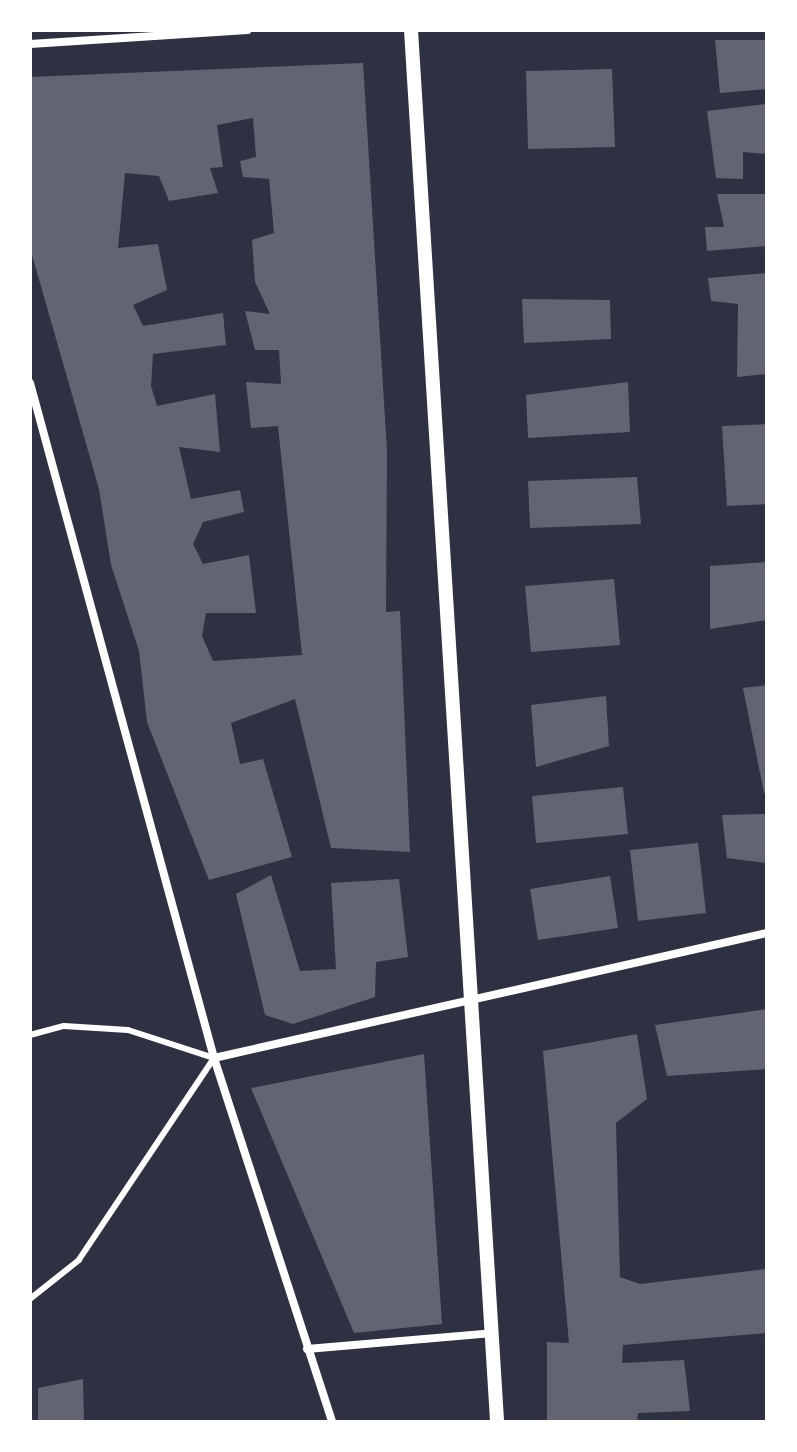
<!DOCTYPE html>
<html>
<head>
<meta charset="utf-8">
<style>
	body { margin:0 }
	#map { position:relative; width:797px; height:1452px; overflow:hidden; background:#2d3142; font-family:"Nunito Sans",sans-serif }
	div>[style] { position:absolute }
	[style*='--x'] { left:calc(var(--x)*1px); top:calc(var(--y)*1px); width:calc(var(--w)*1px); rotate:calc(var(--a)*1deg) }
	.building>* { inset:0; background:#626471 }
	.service>* { height:6px; margin:-3px; padding:0 3px; transform-origin:3px; border-radius:3px; background:#fff }
	.minor>* { height:8px; margin:-4px; padding:0 4px; transform-origin:4px; border-radius:4px; background:#fff }
	.tertiary>* { height:14px; margin:-7px; padding:0 7px; transform-origin:7px; border-radius:7px; background:#fff }
	span { translate:-50% -50%; white-space:nowrap; text-align:center; line-height:1.15; -webkit-text-stroke:6px #fff; paint-order:stroke }
	.frame { position:absolute; inset:0; border:32px solid #fff; pointer-events:none }
</style>
</head>
<body>
<div id="map">
	<div class="building">
		<i style="clip-path:polygon(715px 40px,767px 40px,767px 89px,720px 93px)"></i>
		<i style="clip-path:polygon(evenodd,363px 63px,387px 450px,386px 612px,400px 611px,410px 852px,331px 848px,295px 699px,231px 723px,240px 764px,263px 759px,292px 857px,209px 880px,147px 722px,139px 651px,111px 565px,99px 489px,30px 248px,30px 77px,363px 63px,253px 118px,256px 157px,240px 161px,243px 177px,269px 179px,274px 233px,252px 240px,255px 282px,270px 314px,245px 311px,255px 350px,279px 350px,281px 384px,246px 382px,251px 428px,278px 426px,302px 655px,213px 661px,202px 636px,206px 613px,256px 613px,249px 555px,203px 564px,193px 544px,203px 522px,244px 512px,240px 490px,191px 499px,179px 447px,220px 452px,215px 394px,157px 406px,151px 386px,153px 354px,226px 345px,223px 313px,143px 326px,133px 305px,167px 290px,158px 244px,118px 248px,120px 228px,125px 173px,159px 176px,169px 201px,218px 193px,210px 168px,223px 167px,217px 125px,253px 118px)"></i>
		<i style="clip-path:polygon(612px 69px,615px 147px,528px 149px,526px 71px)"></i>
		<i style="clip-path:polygon(767px 104px,767px 154px,743px 152px,743px 179px,716px 178px,707px 111px)"></i>
		<i style="clip-path:polygon(717px 194px,767px 194px,767px 246px,707px 251px,705px 227px,724px 227px)"></i>
		<i style="clip-path:polygon(767px 273px,767px 374px,737px 377px,738px 304px,711px 301px,708px 278px)"></i>
		<i style="clip-path:polygon(522px 299px,610px 300px,611px 339px,524px 343px)"></i>
		<i style="clip-path:polygon(628px 382px,630px 432px,528px 438px,526px 395px)"></i>
		<i style="clip-path:polygon(767px 424px,767px 504px,727px 506px,722px 426px)"></i>
		<i style="clip-path:polygon(637px 477px,641px 524px,530px 528px,528px 481px)"></i>
		<i style="clip-path:polygon(767px 562px,767px 620px,710px 629px,710px 566px)"></i>
		<i style="clip-path:polygon(614px 579px,620px 645px,531px 652px,525px 586px)"></i>
		<i style="clip-path:polygon(767px 685px,767px 793px,764px 793px,743px 688px)"></i>
		<i style="clip-path:polygon(606px 696px,609px 746px,536px 767px,531px 705px)"></i>
		<i style="clip-path:polygon(623px 787px,628px 834px,536px 843px,532px 796px)"></i>
		<i style="clip-path:polygon(767px 814px,767px 863px,727px 858px,722px 815px)"></i>
		<i style="clip-path:polygon(698px 843px,706px 913px,638px 921px,630px 850px)"></i>
		<i style="clip-path:polygon(271px 875px,300px 971px,336px 969px,331px 883px,399px 879px,408px 957px,376px 962px,375px 997px,293px 1024px,265px 1015px,236px 894px)"></i>
		<i style="clip-path:polygon(610px 876px,618px 928px,538px 940px,530px 889px)"></i>
		<i style="clip-path:polygon(767px 1009px,767px 1069px,667px 1076px,655px 1025px)"></i>
		<i style="clip-path:polygon(637px 1034px,647px 1099px,616px 1123px,620px 1277px,640px 1284px,767px 1269px,767px 1333px,623px 1345px,622px 1363px,684px 1360px,690px 1411px,638px 1413px,637px 1422px,547px 1422px,547px 1342px,569px 1343px,543px 1051px)"></i>
		<i style="clip-path:polygon(424px 1054px,442px 1324px,354px 1333px,251px 1088px)"></i>
		<i style="clip-path:polygon(83px 1379px,84px 1422px,38px 1422px,38px 1388px)"></i>
	</div>
	<div class="service">
		<i style="--x:30;--y:1035;--w:35;--a:-15"></i>
		<i style="--x:64;--y:1026;--w:64;--a:3.6"></i>
		<i style="--x:128;--y:1030;--w:90;--a:18"></i>
		<i style="--x:214;--y:1058;--w:243;--a:123.8"></i>
		<i style="--x:79;--y:1260;--w:63;--a:141.5"></i>
	</div>
	<div class="minor">
		<i style="--x:30;--y:44;--w:218;--a:-3.7"></i>
		<i style="--x:30;--y:383;--w:700;--a:74.75"></i>
		<i style="--x:214;--y:1058;--w:383;--a:72"></i>
		<i style="--x:214;--y:1058;--w:567;--a:-12.74"></i>
		<i style="--x:307;--y:1349;--w:186;--a:-4.9"></i>
	</div>
	<div class="tertiary">
		<i style="--x:411;--y:30;--w:1395;--a:86.46"></i>
	</div>
	<div class="frame"></div>
</div>
</body>
</html>
